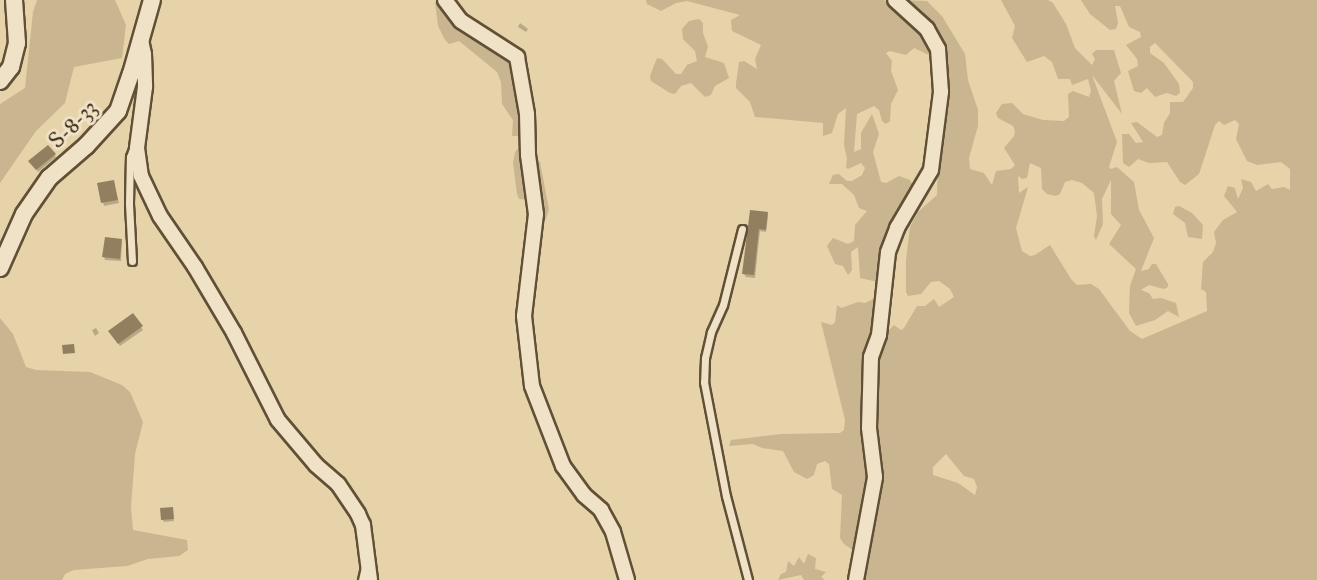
<!DOCTYPE html>
<html>
<head>
<meta charset="utf-8">
<style>
	body { margin:0 }
	#map { position:relative; width:1317px; height:580px; overflow:hidden; background:#e7d3a9; font-family:"IM FELL Great Primer","Noto Serif Armenian",serif }
	div>[style] { position:absolute }
	[style*='--x'] { left:calc(var(--x)*1px); top:calc(var(--y)*1px); width:calc(var(--w)*1px); rotate:calc(var(--a)*1deg) }
	.green>* { inset:0; background:#c9b58f }
	.shadow>* { inset:0; background:#0003 }
	.building>* { inset:0; background:#927f5f }
	.roads { filter:drop-shadow(2px 0 #625036) drop-shadow(-2px 0 #625036) drop-shadow(0 2px #625036) drop-shadow(0 -2px #625036) }
	.service>* { height:7px; margin:-3.5px; padding:0 3.5px; transform-origin:3.5px; border-radius:3.5px; background:#efe2c7 }
	.minor>* { height:14px; margin:-7px; padding:0 7px; transform-origin:7px; border-radius:7px; background:#efe2c7 }
	.tertiary>* { height:16px; margin:-8px; padding:0 8px; transform-origin:8px; border-radius:8px; background:#efe2c7 }
	span { translate:-50% -50%; white-space:nowrap; text-align:center; line-height:1.15; -webkit-text-stroke:6px #efe2c7; paint-order:stroke }
	.street-label { font-size:21px; color:#35250f }
</style>
</head>
<body>
<div id="map">
	<div class="green">
		<i style="clip-path:polygon(37px 0,115px 0,126px 25px,122px 58px,74px 67px,65px 103px,36px 131px,0 183px,0 104px,25px 88px,33px 12px)"></i>
		<i style="clip-path:polygon(646px 0,884px 0,919px 22px,933px 51px,929px 55px,914px 48px,906px 55px,890px 51px,886px 53px,892px 61px,891px 71px,898px 90px,891px 104px,890px 121px,886px 124px,882px 121px,879px 110px,874px 106px,857px 114px,854px 152px,861px 149px,861px 133px,872px 114px,879px 134px,873px 152px,881px 182px,886px 183px,899px 176px,910px 180px,914px 187px,887px 230px,878px 282px,860px 278px,858px 247px,851px 252px,852px 270px,848px 275px,843px 266px,835px 264px,827px 246px,833px 238px,848px 244px,854px 241px,855px 225px,867px 211px,859px 208px,854px 195px,842px 184px,829px 184px,833px 175px,839px 174px,847px 181px,852px 181px,862px 175px,865px 168px,861px 163px,848px 169px,846px 167px,847px 159px,844px 145px,846px 108px,838px 114px,832px 133px,823px 136px,823px 123px,755px 117px,750px 102px,736px 88px,736px 83px,739px 62px,744px 61px,757px 69px,755px 59px,761px 45px,732px 31px,731px 20px,740px 15px,687px 1px,676px 3px,661px 11px,647px 4px)"></i>
		<i style="clip-path:polygon(evenodd,899px 0,927px 1px,942px 16px,965px 54px,968px 80px,978px 110px,978px 126px,969px 158px,970px 169px,984px 173px,992px 185px,996px 171px,1011px 169px,1015px 165px,1004px 148px,1014px 136px,1015px 131px,1013px 126px,998px 118px,996px 113px,1002px 104px,1012px 103px,1023px 114px,1043px 120px,1064px 121px,1069px 117px,1068px 94px,1073px 91px,1089px 97px,1091px 91px,1088px 79px,1072px 85px,1070px 79px,1058px 79px,1052px 62px,1044px 56px,1027px 62px,1012px 38px,1015px 26px,1001px 0,1048px 0,1053px 3px,1066px 24px,1075px 48px,1092px 65px,1095px 59px,1092px 54px,1096px 50px,1114px 50px,1121px 73px,1114px 81px,1122px 114px,1092px 75px,1117px 142px,1109px 167px,1111px 169px,1117px 167px,1134px 182px,1139px 210px,1154px 238px,1141px 271px,1149px 269px,1152px 264px,1156px 264px,1168px 284px,1168px 287px,1164px 289px,1149px 285px,1141px 290px,1149px 293px,1153px 299px,1161px 298px,1176px 303px,1179px 317px,1168px 311px,1155px 320px,1136px 326px,1129px 313px,1130px 286px,1136px 269px,1109px 244px,1121px 225px,1111px 214px,1111px 180px,1102px 199px,1103px 224px,1096px 240px,1094px 236px,1097px 216px,1094px 193px,1082px 183px,1072px 180px,1065px 182px,1060px 194px,1056px 196px,1047px 194px,1042px 189px,1041px 168px,1030px 163px,1027px 178px,1022px 179px,1018px 176px,1019px 193px,1028px 187px,1016px 228px,1022px 251px,1030px 256px,1035px 255px,1050px 245px,1071px 279px,1077px 285px,1091px 284px,1099px 289px,1130px 331px,1142px 339px,1207px 311px,1206px 292px,1201px 289px,1203px 262px,1213px 252px,1216px 243px,1214px 232px,1223px 220px,1237px 212px,1224px 196px,1228px 186px,1235px 188px,1238px 199px,1243px 188px,1241px 179px,1251px 182px,1256px 191px,1268px 184px,1272px 189px,1284px 187px,1290px 190px,1290px 169px,1281px 162px,1257px 165px,1247px 161px,1236px 139px,1239px 124px,1235px 120px,1224px 125px,1219px 121px,1215px 125px,1199px 174px,1185px 185px,1180px 182px,1167px 162px,1149px 163px,1138px 159px,1129px 167px,1123px 163px,1122px 134px,1129px 134px,1136px 143px,1143px 142px,1131px 123px,1137px 122px,1157px 137px,1162px 135px,1164px 123px,1170px 113px,1170px 102px,1183px 102px,1193px 88px,1193px 82px,1155px 43px,1150px 47px,1150px 53px,1164px 63px,1179px 84px,1180px 93px,1176px 96px,1167px 93px,1155px 97px,1147px 88px,1141px 93px,1134px 91px,1128px 71px,1138px 66px,1137px 59px,1126px 45px,1141px 37px,1140px 32px,1129px 27px,1120px 6px,1115px 6px,1118px 23px,1116px 29px,1110px 30px,1090px 14px,1081px 0,1317px 0,1317px 580px,855px 580px,857px 553px,844px 544px,840px 538px,842px 495px,832px 489px,829px 464px,825px 461px,817px 464px,814px 475px,807px 479px,794px 472px,783px 451px,762px 448px,753px 444px,729px 446px,731px 440px,781px 434px,840px 433px,844px 430px,845px 420px,821px 322px,832px 325px,835px 322px,837px 305px,841px 308px,858px 302px,865px 303px,878px 297px,885px 334px,894px 325px,901px 330px,904px 328px,917px 306px,925px 306px,934px 299px,939px 307px,954px 297px,950px 289px,939px 281px,931px 282px,921px 294px,908px 296px,906px 292px,906px 260px,910px 227px,918px 212px,937px 195px,938px 163px,947px 110px,941px 46px,899px 0,946px 454px,964px 476px,974px 479px,977px 487px,975px 495px,958px 483px,933px 475px,933px 467px,946px 454px)"></i>
		<i style="clip-path:polygon(441px 1px,510px 55px,520px 82px,522px 133px,518px 136px,512px 136px,513px 120px,502px 104px,501px 82px,497px 72px,459px 41px,449px 44px,445px 40px,438px 26px,435px 2px)"></i>
		<i style="clip-path:polygon(699px 19px,703px 23px,703px 33px,708px 47px,705px 57px,724px 63px,729px 78px,715px 86px,711px 95px,705px 97px,691px 83px,681px 86px,675px 94px,670px 93px,651px 81px,650px 76px,657px 58px,662px 59px,676px 74px,681px 74px,687px 65px,697px 61px,695px 51px,683px 39px,682px 29px,689px 21px)"></i>
		<i style="clip-path:polygon(522px 144px,527px 144px,540px 162px,549px 209px,546px 219px,542px 218px,530px 200px,519px 199px,517px 194px,513px 163px,515px 152px)"></i>
		<i style="clip-path:polygon(1179px 206px,1192px 213px,1203px 225px,1202px 239px,1188px 237px,1185px 223px,1173px 214px,1175px 207px)"></i>
		<i style="clip-path:polygon(0 318px,13px 334px,26px 367px,36px 370px,90px 372px,122px 385px,130px 392px,143px 422px,135px 454px,131px 507px,133px 530px,187px 540px,188px 550px,179px 556px,148px 559px,127px 566px,74px 570px,65px 574px,62px 580px,0 580px)"></i>
		<i style="clip-path:polygon(808px 554px,816px 558px,815px 569px,826px 572px,821px 577px,825px 580px,804px 580px,801px 575px,778px 580px,781px 574px,786px 572px,788px 561px,794px 566px,799px 557px,804px 564px)"></i>
	</div>
	<div class="shadow">
		<i style="clip-path:polygon(520px 23px,528px 29px,526px 32px,518px 27px)"></i>
		<i style="clip-path:polygon(54px 154px,56px 157px,38px 172px,32px 164px)"></i>
		<i style="clip-path:polygon(113px 181px,119px 203px,104px 206px,99px 184px)"></i>
		<i style="clip-path:polygon(751px 212px,767px 213px,768px 216px,766px 232px,760px 231px,755px 278px,746px 277px,744px 274px)"></i>
		<i style="clip-path:polygon(122px 240px,121px 261px,105px 260px,104px 257px)"></i>
		<i style="clip-path:polygon(133px 315px,143px 330px,120px 346px,111px 334px)"></i>
		<i style="clip-path:polygon(96px 328px,99px 333px,95px 336px,92px 330px)"></i>
		<i style="clip-path:polygon(172px 508px,174px 521px,164px 522px,162px 519px)"></i>
	</div>
	<div class="building">
		<i style="clip-path:polygon(48px 145px,56px 154px,36px 170px,28px 161px)"></i>
		<i style="clip-path:polygon(114px 180px,118px 200px,101px 203px,97px 183px)"></i>
		<i style="clip-path:polygon(750px 210px,768px 212px,766px 230px,759px 229px,754px 275px,742px 274px)"></i>
		<i style="clip-path:polygon(105px 237px,122px 239px,120px 259px,102px 257px)"></i>
		<i style="clip-path:polygon(133px 313px,143px 326px,118px 344px,108px 331px)"></i>
		<i style="clip-path:polygon(74px 344px,75px 353px,63px 354px,62px 345px)"></i>
		<i style="clip-path:polygon(173px 507px,174px 519px,161px 520px,160px 508px)"></i>
	</div>
	<div class="roads">
		<div class="service">
			<i style="--x:742;--y:229;--w:78;--a:104"></i>
			<i style="--x:723;--y:305;--w:30;--a:114"></i>
			<i style="--x:711;--y:332;--w:27;--a:103"></i>
			<i style="--x:705;--y:358;--w:24;--a:92"></i>
			<i style="--x:704;--y:382;--w:116;--a:79.1"></i>
			<i style="--x:726;--y:496;--w:87;--a:75.3"></i>
			<i style="--x:132;--y:261;--w:58;--a:-93"></i>
			<i style="--x:129;--y:203;--w:46;--a:-88.8"></i>
			<i style="--x:130;--y:157;--w:12;--a:-70"></i>
			<i style="--x:362;--y:580;--w:13;--a:-77"></i>
		</div>
		<div class="minor">
			<i style="--x:445;--y:0;--w:26;--a:53"></i>
			<i style="--x:461;--y:21;--w:67;--a:32.7"></i>
			<i style="--x:517;--y:57;--w:58;--a:80"></i>
			<i style="--x:527;--y:114;--w:41;--a:88.6"></i>
			<i style="--x:528;--y:155;--w:60;--a:82.3"></i>
			<i style="--x:536;--y:214;--w:103;--a:96.7"></i>
			<i style="--x:524;--y:316;--w:70;--a:83.5"></i>
			<i style="--x:532;--y:386;--w:86;--a:68.8"></i>
			<i style="--x:563;--y:466;--w:36;--a:54"></i>
			<i style="--x:584;--y:495;--w:23;--a:41"></i>
			<i style="--x:601;--y:510;--w:25;--a:61"></i>
			<i style="--x:613;--y:532;--w:50;--a:73.7"></i>
			<i style="--x:141;--y:40;--w:14;--a:78"></i>
			<i style="--x:144;--y:54;--w:33;--a:88"></i>
			<i style="--x:145;--y:87;--w:62;--a:97.5"></i>
			<i style="--x:137;--y:148;--w:28;--a:82"></i>
			<i style="--x:141;--y:176;--w:44;--a:64.6"></i>
			<i style="--x:160;--y:216;--w:62;--a:55.5"></i>
			<i style="--x:195;--y:267;--w:77;--a:59.4"></i>
			<i style="--x:234;--y:333;--w:97;--a:63.2"></i>
			<i style="--x:278;--y:420;--w:59;--a:49.8"></i>
			<i style="--x:316;--y:465;--w:29;--a:41"></i>
			<i style="--x:338;--y:484;--w:36;--a:56"></i>
			<i style="--x:358;--y:514;--w:12;--a:66"></i>
			<i style="--x:363;--y:525;--w:55;--a:82.7"></i>
			<i style="--x:856;--y:580;--w:105;--a:-79.5"></i>
			<i style="--x:875;--y:477;--w:49;--a:-97"></i>
			<i style="--x:869;--y:428;--w:71;--a:-88.4"></i>
			<i style="--x:871;--y:357;--w:23;--a:-70"></i>
			<i style="--x:879;--y:335;--w:83;--a:-83.8"></i>
			<i style="--x:888;--y:252;--w:26;--a:-69"></i>
			<i style="--x:897;--y:228;--w:67;--a:-59.6"></i>
			<i style="--x:931;--y:170;--w:79;--a:-82.7"></i>
			<i style="--x:941;--y:92;--w:43;--a:-94"></i>
			<i style="--x:938;--y:49;--w:23;--a:-119"></i>
			<i style="--x:927;--y:29;--w:43;--a:-137.8"></i>
		</div>
		<div class="tertiary">
			<i style="--x:0;--y:81;--w:18;--a:-52"></i>
			<i style="--x:11;--y:67;--w:25;--a:-76"></i>
			<i style="--x:17;--y:43;--w:43;--a:-94"></i>
			<i style="--x:0;--y:268;--w:59;--a:-66"></i>
			<i style="--x:24;--y:214;--w:44;--a:-55.2"></i>
			<i style="--x:49;--y:178;--w:49;--a:-40.9"></i>
			<i style="--x:86;--y:146;--w:47;--a:-47.6"></i>
			<i style="--x:118;--y:111;--w:39;--a:-71"></i>
			<i style="--x:131;--y:74;--w:77;--a:-74.2"></i>
		</div>
	</div>
	<div class="street-label">
		<span style="left:73px;top:124px;rotate:-45deg">Տ-8-33</span>
	</div>
</div>
</body>
</html>
